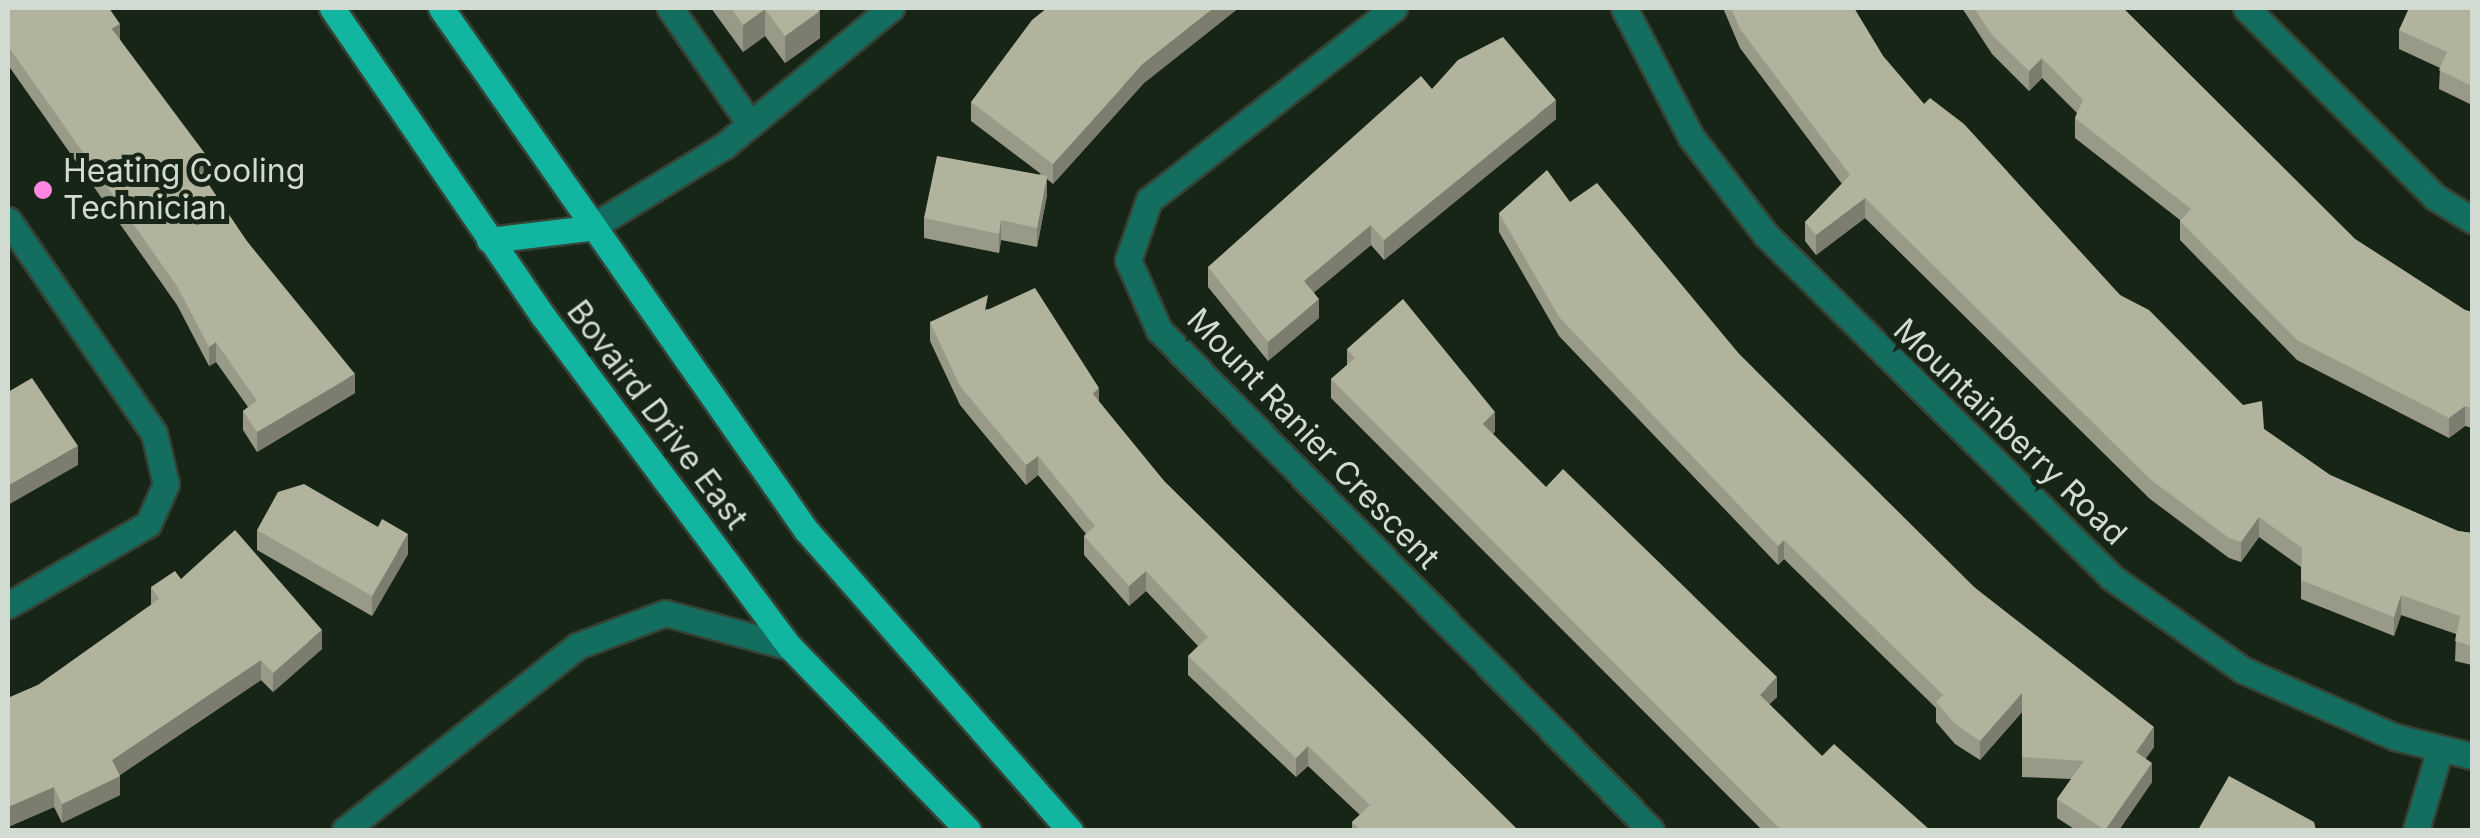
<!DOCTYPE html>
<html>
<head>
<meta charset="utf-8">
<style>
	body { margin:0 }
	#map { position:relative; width:2480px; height:838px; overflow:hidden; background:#172517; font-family:Inter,sans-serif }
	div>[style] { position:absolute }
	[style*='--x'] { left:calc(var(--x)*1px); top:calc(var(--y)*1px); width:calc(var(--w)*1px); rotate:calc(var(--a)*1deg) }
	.roads { filter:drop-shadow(2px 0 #354235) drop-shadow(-2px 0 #354235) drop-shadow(0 2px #354235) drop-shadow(0 -2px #354235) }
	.minor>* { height:25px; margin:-12.5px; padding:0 12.5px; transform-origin:12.5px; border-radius:12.5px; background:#146e60 }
	.major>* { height:25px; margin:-12.5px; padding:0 12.5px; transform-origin:12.5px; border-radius:12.5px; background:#12b6a0 }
	.wall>* { inset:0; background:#989a87 }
	.shaded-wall>* { inset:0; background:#7c7d6e }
	.building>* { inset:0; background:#b1b39d }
	.dots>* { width:28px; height:28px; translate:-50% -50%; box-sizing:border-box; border:5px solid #172517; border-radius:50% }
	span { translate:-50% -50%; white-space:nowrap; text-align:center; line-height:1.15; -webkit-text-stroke:10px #172517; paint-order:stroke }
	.poi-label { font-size:32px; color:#d1dbd1 }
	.left { translate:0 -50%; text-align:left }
	.street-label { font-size:32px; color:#d1dbd1 }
	.frame { position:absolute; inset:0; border:10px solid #d1dbd1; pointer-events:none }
</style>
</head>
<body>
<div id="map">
	<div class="roads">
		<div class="minor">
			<i style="--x:670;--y:8;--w:141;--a:55.4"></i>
			<i style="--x:1394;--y:8;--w:311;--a:141.9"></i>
			<i style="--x:1149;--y:200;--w:64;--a:109.3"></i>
			<i style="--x:1128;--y:260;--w:77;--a:66.1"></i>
			<i style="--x:1159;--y:330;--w:701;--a:45.46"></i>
			<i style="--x:1624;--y:8;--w:145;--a:62.6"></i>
			<i style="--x:1691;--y:137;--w:123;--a:52.6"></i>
			<i style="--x:1766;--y:235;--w:486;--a:44.7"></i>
			<i style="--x:2111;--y:577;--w:161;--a:35.2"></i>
			<i style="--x:2243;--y:670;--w:166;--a:23.8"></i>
			<i style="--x:2395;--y:737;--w:79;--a:13.9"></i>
			<i style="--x:2246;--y:8;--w:267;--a:45"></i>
			<i style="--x:2435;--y:197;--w:44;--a:31.9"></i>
			<i style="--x:8;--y:220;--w:258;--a:55.6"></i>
			<i style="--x:154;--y:433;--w:52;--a:76.8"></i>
			<i style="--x:166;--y:484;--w:44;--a:114.2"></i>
			<i style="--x:148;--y:524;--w:162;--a:149.9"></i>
			<i style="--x:590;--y:228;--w:157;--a:-31.5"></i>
			<i style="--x:724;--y:146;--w:217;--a:-39.6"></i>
			<i style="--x:345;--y:830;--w:296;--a:-38.4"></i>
			<i style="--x:577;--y:646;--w:94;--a:-20.6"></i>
			<i style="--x:665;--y:613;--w:130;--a:15.2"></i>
			<i style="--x:2416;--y:830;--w:84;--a:-73.5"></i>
		</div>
		<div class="major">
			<i style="--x:332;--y:8;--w:373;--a:55.6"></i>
			<i style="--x:543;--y:316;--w:413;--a:53.3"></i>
			<i style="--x:790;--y:647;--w:255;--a:45.8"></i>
			<i style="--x:441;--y:8;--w:637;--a:55.04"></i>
			<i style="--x:806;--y:530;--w:400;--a:48.7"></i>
			<i style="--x:489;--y:240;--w:102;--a:-6.8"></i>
		</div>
	</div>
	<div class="wall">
		<i style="clip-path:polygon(8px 8px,120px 40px,209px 179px,206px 181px,246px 240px,355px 393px,257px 452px,243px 430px,243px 411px,248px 407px,216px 362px,209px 366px,177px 305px,8px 65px)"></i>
		<i style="clip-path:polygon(711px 8px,818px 8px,820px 38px,785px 63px,765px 36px,743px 52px)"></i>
		<i style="clip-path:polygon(1723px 8px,1854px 8px,1883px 56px,1924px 104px,2120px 295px,2264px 429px,2330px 475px,2458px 531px,2472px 533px,2472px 665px,2455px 661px,2456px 634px,2401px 615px,2394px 636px,2301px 599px,2301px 567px,2259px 537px,2241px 562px,2229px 558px,2150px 499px,1865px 218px,1816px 255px,1805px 241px,1805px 222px,1842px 184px,1740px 48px)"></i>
		<i style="clip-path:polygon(1962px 8px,2123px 8px,2355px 239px,2465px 310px,2472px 312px,2472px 428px,2465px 426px,2449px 438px,2297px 360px,2180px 240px,2180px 220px,2075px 138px,2075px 118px,2077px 113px,2042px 78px,2029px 91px,1992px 54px)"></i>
		<i style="clip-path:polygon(2472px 8px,2472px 105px,2439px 89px,2440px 68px,2399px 49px,2399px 30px)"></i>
		<i style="clip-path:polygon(1143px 84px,1053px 184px,1047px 179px,1047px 195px,1037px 247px,1001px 240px,999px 253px,924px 238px,924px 218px,1041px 174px,971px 121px,971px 102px)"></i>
		<i style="clip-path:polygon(1432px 89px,1556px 119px,1384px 260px,1371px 245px,1314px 292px,1319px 318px,1268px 361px,1208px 287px,1208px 267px)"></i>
		<i style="clip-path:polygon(1570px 202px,1740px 355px,1974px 587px,2154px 747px,2146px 758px,2152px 782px,2119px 830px,2076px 830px,2057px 818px,2057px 799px,2071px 779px,2022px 777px,2022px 712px,1980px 760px,1955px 744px,1936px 722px,1936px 708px,1784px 559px,1778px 565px,1559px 336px,1499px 232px,1499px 213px)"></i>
		<i style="clip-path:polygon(988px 309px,1099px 402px,1164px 481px,1518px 830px,1352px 830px,1352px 822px,1360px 815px,1308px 766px,1296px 777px,1188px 675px,1188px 656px,1198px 646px,1146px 591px,1129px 606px,1084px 555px,1084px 536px,1086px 534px,1038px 475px,1026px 485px,960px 405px,930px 341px,930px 322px)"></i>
		<i style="clip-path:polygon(1347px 349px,1495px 431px,1493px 434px,1546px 487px,1777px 697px,1769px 704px,1822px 756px,1930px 830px,1762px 830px,1331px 398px,1331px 379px,1347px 365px)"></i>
		<i style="clip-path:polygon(257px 530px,408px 554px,372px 616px,257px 550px)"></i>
		<i style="clip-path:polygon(181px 579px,322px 649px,273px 692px,261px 680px,120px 775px,120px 795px,62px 823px,54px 807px,8px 827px,8px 698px,38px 685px,151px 605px,151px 587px)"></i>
	</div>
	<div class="shaded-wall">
		<i style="clip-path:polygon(1214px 8px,1239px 8px,1143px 84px,1053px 184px,1053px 164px,1143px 64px)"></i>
		<i style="clip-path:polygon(765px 9px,765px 36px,743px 52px,743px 25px)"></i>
		<i style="clip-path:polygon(820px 11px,820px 38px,785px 63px,785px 36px)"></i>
		<i style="clip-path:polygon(120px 24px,120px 43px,112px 29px)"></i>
		<i style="clip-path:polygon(2042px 58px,2042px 78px,2029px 91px,2029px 71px)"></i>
		<i style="clip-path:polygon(1556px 100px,1556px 119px,1384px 260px,1384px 240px)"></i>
		<i style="clip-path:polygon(209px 159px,209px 179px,197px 187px,197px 167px)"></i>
		<i style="clip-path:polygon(1047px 176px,1047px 195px,1037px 247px,1037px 228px)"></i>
		<i style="clip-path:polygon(1865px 198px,1865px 218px,1816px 255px,1816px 235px)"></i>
		<i style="clip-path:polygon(1001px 220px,1001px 240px,999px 253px,999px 234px)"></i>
		<i style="clip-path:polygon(1371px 225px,1371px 245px,1304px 301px,1304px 281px)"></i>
		<i style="clip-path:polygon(1319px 299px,1319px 318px,1268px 361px,1268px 342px)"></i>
		<i style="clip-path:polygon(216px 342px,216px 362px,209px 366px,209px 347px)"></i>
		<i style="clip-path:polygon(355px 374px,355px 393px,257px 452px,257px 432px)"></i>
		<i style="clip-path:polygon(1099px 388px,1099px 408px,1093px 394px)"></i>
		<i style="clip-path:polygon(2465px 406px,2465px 426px,2449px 438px,2449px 418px)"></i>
		<i style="clip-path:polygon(1495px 412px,1495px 431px,1483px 443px,1483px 424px)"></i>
		<i style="clip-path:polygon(78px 446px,78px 465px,8px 505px,8px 486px)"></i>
		<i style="clip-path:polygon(1038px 456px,1038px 475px,1026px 485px,1026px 465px)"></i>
		<i style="clip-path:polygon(2259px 517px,2259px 537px,2241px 562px,2241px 542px)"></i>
		<i style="clip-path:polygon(408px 534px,408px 554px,372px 616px,372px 596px)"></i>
		<i style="clip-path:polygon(1784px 540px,1784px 559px,1778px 565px,1778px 546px)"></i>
		<i style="clip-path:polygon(1146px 571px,1146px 591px,1129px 606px,1129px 586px)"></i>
		<i style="clip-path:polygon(2401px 595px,2401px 615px,2394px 636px,2394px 617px)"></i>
		<i style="clip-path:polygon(322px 630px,322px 649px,273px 692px,273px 673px)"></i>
		<i style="clip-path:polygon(261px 660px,261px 680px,112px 780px,112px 760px)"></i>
		<i style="clip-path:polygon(1777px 677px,1777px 697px,1760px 714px,1760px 695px)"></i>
		<i style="clip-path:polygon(2022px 693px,2022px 712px,1980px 760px,1980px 741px)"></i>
		<i style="clip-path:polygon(2154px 727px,2154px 747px,2136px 772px,2136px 752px)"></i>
		<i style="clip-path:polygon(1308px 746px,1308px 766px,1296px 777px,1296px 758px)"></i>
		<i style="clip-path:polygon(2152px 763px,2152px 782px,2119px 830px,2105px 830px)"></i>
		<i style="clip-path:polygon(120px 776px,120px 795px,62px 823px,62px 804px)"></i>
		<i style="clip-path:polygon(54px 787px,54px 807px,8px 827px,8px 807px)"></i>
	</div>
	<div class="building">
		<i style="clip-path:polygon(8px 8px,109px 8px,120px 24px,112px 29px,209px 159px,197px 167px,246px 240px,355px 374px,257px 432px,243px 411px,257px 401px,216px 342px,209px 347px,177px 286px,8px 46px)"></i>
		<i style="clip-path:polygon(731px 8px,818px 8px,820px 11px,785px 36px,765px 9px,743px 25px)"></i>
		<i style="clip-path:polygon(1047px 8px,1214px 8px,1143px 64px,1053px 164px,971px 102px,1032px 20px)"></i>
		<i style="clip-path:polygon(1731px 8px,1854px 8px,1883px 56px,1924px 104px,1930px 98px,1964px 124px,2120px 295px,2149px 310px,2243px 405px,2262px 401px,2264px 429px,2330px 475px,2458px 531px,2472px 533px,2472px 646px,2455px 641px,2460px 616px,2401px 595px,2394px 617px,2301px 580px,2302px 548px,2259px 517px,2241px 542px,2229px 538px,2150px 479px,1865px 198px,1816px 235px,1805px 222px,1850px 175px,1740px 29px)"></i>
		<i style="clip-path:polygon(1974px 8px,2123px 8px,2355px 239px,2465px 310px,2472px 312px,2472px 408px,2465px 406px,2449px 418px,2297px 340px,2180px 221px,2191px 209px,2075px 118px,2083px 100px,2042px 58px,2029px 71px,1992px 35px)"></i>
		<i style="clip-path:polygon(2409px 8px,2472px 8px,2472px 86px,2439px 70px,2447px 52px,2399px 30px)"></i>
		<i style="clip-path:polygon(1503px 37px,1556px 100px,1384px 240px,1371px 225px,1304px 281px,1319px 299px,1268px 342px,1208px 267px,1421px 76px,1432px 89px,1458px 60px)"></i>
		<i style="clip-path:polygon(937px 156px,1047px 176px,1037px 228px,1001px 220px,999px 234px,924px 218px)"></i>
		<i style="clip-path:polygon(1547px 170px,1570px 202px,1597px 183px,1740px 355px,1974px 587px,2154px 727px,2136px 752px,2152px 763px,2105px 830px,2057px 799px,2084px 761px,2022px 757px,2022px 693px,1980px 741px,1955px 724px,1936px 702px,1943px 695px,1784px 540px,1778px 546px,1559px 317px,1499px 213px)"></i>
		<i style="clip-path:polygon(1035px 288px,1099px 388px,1093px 394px,1164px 481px,1518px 830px,1361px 830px,1352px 822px,1370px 805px,1308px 746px,1296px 758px,1188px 656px,1208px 637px,1146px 571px,1129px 586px,1084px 536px,1095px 526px,1038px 456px,1026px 465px,960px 386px,930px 322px,988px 295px,985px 311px)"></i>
		<i style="clip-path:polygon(1403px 299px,1495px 412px,1483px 424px,1546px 487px,1563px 469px,1777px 677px,1760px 695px,1822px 756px,1834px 744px,1930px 830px,1781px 830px,1331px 379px,1355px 358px,1347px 349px)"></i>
		<i style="clip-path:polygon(32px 378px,78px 446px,8px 486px,8px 392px)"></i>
		<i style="clip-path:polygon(304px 484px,378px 527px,382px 519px,408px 534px,372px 596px,257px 530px,278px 492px)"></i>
		<i style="clip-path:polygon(235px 530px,322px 630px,273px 673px,261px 660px,112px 760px,120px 776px,62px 804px,54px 787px,8px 807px,8px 698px,38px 685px,159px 599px,151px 587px,175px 571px,181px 579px)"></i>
		<i style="clip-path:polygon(2229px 776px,2314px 822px,2316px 830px,2198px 830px)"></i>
	</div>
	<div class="dots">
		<i style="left:43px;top:190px;background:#fe85e0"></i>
	</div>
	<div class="poi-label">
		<span class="left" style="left:63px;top:190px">Heating Cooling<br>Technician</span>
	</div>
	<div class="street-label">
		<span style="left:657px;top:415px;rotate:53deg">Bovaird Drive East</span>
		<span style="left:2010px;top:432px;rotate:44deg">Mountainberry Road</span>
		<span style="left:1313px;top:439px;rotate:46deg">Mount Ranier Crescent</span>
	</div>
	<div class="frame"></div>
</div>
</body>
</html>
